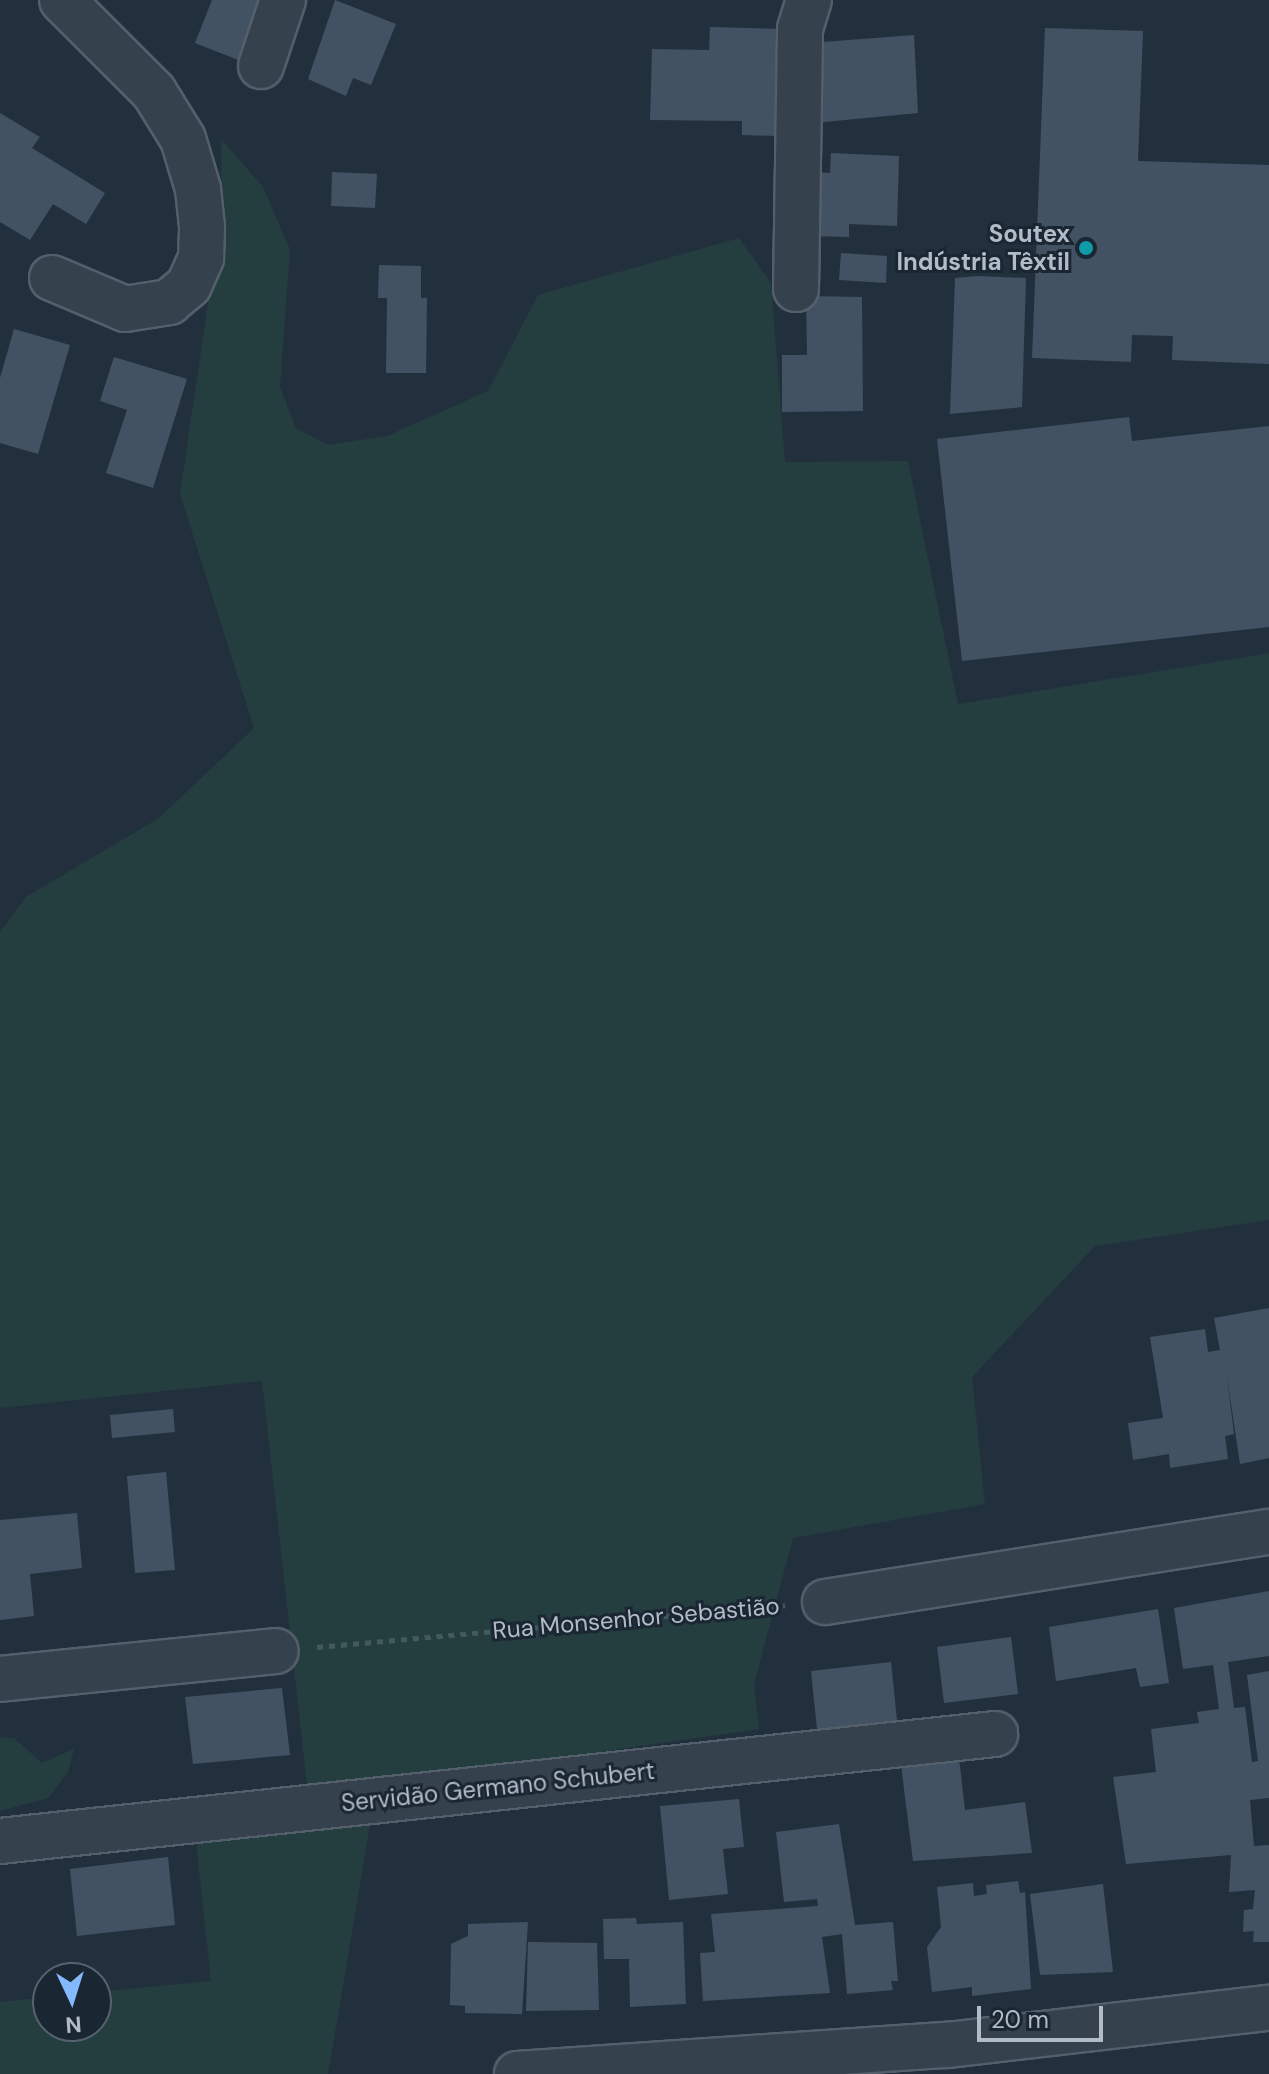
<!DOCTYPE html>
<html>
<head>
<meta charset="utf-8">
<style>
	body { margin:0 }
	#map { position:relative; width:1269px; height:2074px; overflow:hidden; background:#22303e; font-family:"DM Sans",sans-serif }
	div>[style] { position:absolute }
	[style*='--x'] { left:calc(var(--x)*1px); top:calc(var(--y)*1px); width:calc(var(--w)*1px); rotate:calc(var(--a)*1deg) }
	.green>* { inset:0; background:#243d3f }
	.building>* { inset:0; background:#435262 }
	.path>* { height:5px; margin-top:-2.5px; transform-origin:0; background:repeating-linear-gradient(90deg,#425a5c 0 6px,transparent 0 12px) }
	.roads { filter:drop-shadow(2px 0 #545f6c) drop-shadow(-2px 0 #545f6c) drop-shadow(0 2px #545f6c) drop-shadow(0 -2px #545f6c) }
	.minor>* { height:44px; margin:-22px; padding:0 22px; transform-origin:22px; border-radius:22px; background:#36414e }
	.dots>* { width:22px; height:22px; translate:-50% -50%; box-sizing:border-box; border:4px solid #1b2633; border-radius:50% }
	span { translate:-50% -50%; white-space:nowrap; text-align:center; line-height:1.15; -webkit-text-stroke:6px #1b2633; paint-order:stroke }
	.poi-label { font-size:24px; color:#b2bcc9; font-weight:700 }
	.right { translate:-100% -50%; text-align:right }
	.street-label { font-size:24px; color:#b2bcc9 }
	.north { position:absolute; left:32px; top:1962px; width:80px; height:80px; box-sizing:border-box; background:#1b2633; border:2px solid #57626f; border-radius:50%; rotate:176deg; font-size:22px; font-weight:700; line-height:32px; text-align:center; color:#b2bcc9 }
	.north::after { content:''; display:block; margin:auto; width:28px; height:36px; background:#84b9fd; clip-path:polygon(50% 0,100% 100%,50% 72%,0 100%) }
	.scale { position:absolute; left:977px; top:2006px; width:126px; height:36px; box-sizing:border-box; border:4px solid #b2bcc9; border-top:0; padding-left:10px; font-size:24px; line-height:28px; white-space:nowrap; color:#b2bcc9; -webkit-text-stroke:6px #1b2633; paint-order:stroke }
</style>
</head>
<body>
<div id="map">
	<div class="green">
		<i style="clip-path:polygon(221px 139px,263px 187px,290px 249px,280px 387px,296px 428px,328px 445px,387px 436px,488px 391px,538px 295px,739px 238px,771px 283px,785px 462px,908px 461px,958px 704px,1269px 653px,1269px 1220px,1095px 1246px,972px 1377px,985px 1504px,793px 1538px,754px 1685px,759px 1729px,377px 1784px,328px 2074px,0 2074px,0 2002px,48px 1997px,48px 2026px,96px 2026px,96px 1992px,211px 1981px,194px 1824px,310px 1812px,262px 1381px,0 1408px,0 932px,26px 897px,159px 818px,254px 728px,180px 494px,222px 208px)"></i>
		<i style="clip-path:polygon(0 1737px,14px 1738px,42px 1763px,74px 1749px,68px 1772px,48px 1798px,0 1811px)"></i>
	</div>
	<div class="building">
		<i style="clip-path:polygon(212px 0,265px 0,241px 61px,195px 43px)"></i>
		<i style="clip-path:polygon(335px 0,396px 24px,371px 85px,353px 78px,346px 96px,308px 79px)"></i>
		<i style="clip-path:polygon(710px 27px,780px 29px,777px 136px,742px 135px,742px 121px,650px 120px,652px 49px,709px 50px)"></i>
		<i style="clip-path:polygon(1045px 28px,1143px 31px,1138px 161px,1269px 165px,1269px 364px,1172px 360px,1173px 336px,1132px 335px,1131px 362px,1032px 358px)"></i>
		<i style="clip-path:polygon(914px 35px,918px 113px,814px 123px,809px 43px)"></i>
		<i style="clip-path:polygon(0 113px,40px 137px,32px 148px,105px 193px,86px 224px,53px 204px,30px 240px,0 222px)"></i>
		<i style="clip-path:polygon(831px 153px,899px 156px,897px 226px,849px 224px,849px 237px,809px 236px,811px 172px,830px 173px)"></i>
		<i style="clip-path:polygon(332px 172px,377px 174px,375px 208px,331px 206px)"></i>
		<i style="clip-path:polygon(841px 253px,887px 256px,886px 283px,839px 280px)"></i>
		<i style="clip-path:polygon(379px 265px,421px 266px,421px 298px,427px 298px,426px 373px,386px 373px,387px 298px,378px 298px)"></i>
		<i style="clip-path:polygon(977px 276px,1026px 278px,1022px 407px,950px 414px,955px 278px)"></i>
		<i style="clip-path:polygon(806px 296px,862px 297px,863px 411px,782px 412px,782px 355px,807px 355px)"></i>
		<i style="clip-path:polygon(14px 329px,70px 345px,38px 454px,0 443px,0 378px)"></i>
		<i style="clip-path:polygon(114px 357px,187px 379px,153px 488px,106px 473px,127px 410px,100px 401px)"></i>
		<i style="clip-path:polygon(1129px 417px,1132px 441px,1269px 426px,1269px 627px,962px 661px,937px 439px)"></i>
		<i style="clip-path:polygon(1269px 1308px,1269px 1458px,1240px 1464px,1227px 1377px,1234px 1434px,1225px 1436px,1228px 1459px,1170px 1468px,1169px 1454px,1133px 1460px,1128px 1423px,1163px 1418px,1150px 1337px,1205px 1329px,1208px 1352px,1220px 1350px,1214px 1318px)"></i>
		<i style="clip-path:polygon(173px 1409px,175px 1432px,112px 1438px,110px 1415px)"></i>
		<i style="clip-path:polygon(166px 1472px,175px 1570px,135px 1573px,127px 1476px)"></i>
		<i style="clip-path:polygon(77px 1513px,82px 1568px,30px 1574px,34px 1616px,0 1620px,0 1520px)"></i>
		<i style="clip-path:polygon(1269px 1591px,1269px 1656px,1228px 1662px,1234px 1708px,1245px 1707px,1252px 1762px,1258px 1761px,1247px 1675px,1269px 1671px,1269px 1798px,1250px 1800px,1254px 1846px,1269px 1845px,1269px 1942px,1253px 1942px,1254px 1931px,1243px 1932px,1244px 1910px,1253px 1909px,1255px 1890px,1229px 1892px,1231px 1855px,1126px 1864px,1113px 1777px,1156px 1772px,1151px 1729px,1199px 1723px,1197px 1712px,1219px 1709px,1213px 1665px,1183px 1669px,1174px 1608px)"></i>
		<i style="clip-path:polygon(1158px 1609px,1169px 1683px,1140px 1687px,1136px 1668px,1056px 1681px,1049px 1627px)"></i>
		<i style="clip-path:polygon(1011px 1637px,1018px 1694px,944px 1703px,937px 1647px)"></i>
		<i style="clip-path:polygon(891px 1662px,898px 1730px,818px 1739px,811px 1671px)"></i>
		<i style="clip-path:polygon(282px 1688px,290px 1755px,193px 1764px,185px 1697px)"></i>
		<i style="clip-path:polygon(959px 1758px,965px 1810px,1025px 1802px,1032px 1853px,913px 1861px,901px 1765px)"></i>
		<i style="clip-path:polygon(739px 1799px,744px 1847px,723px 1849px,728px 1894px,669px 1900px,660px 1806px)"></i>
		<i style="clip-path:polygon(839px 1824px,855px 1925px,893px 1922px,898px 1981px,891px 1981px,893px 1990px,847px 1994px,842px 1934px,822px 1937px,830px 1993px,703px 2001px,700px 1953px,715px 1952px,711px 1914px,818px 1906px,817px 1899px,784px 1902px,776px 1832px)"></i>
		<i style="clip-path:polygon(168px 1857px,175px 1925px,77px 1936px,70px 1869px)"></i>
		<i style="clip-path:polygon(1018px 1881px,1020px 1893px,1025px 1892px,1031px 1989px,972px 1996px,972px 1987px,932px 1992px,927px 1947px,941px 1927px,937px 1887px,973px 1883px,974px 1896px,987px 1894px,986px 1885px)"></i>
		<i style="clip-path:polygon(1103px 1884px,1113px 1972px,1040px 1975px,1030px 1894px)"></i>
		<i style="clip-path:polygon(636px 1918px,637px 1924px,683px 1922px,686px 2004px,630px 2007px,629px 1959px,604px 1959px,603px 1919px)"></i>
		<i style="clip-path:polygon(528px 1922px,522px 2014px,465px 2013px,465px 2006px,450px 2005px,451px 1944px,468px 1936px,468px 1924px)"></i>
		<i style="clip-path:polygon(528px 1942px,597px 1943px,599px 2010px,526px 2011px)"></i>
	</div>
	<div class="path">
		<i style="--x:317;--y:1647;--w:470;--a:-5.1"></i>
	</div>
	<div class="roads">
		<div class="minor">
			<i style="--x:261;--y:66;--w:70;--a:-71.6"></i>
			<i style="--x:52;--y:278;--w:79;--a:23"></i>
			<i style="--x:125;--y:309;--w:45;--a:-9"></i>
			<i style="--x:169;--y:302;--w:26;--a:-40"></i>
			<i style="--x:189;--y:285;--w:30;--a:-66"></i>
			<i style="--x:201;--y:258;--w:31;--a:-88"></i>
			<i style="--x:202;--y:227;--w:38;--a:-96"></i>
			<i style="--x:198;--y:189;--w:52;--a:-106.7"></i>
			<i style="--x:183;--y:139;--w:55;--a:-121.7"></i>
			<i style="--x:154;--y:92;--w:130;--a:-135"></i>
			<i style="--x:796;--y:289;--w:260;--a:-89.1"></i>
			<i style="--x:800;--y:29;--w:30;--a:-73"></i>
			<i style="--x:825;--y:1602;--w:449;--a:-9"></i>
			<i style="--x:0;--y:1679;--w:277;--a:-5.8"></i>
			<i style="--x:0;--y:1841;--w:1001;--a:-6.14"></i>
			<i style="--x:517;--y:2074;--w:431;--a:-3.9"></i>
			<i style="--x:947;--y:2045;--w:324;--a:-6.6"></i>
		</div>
	</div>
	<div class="dots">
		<i style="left:1086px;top:248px;background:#0f9aa8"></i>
	</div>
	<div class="poi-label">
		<span class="right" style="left:1070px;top:248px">Soutex<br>Indústria Têxtil</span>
	</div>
	<div class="street-label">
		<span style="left:636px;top:1618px;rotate:-5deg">Rua Monsenhor Sebastião</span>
		<span style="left:498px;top:1787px;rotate:-6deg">Servidão Germano Schubert</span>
	</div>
	<div class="north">N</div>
	<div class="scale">20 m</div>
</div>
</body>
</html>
